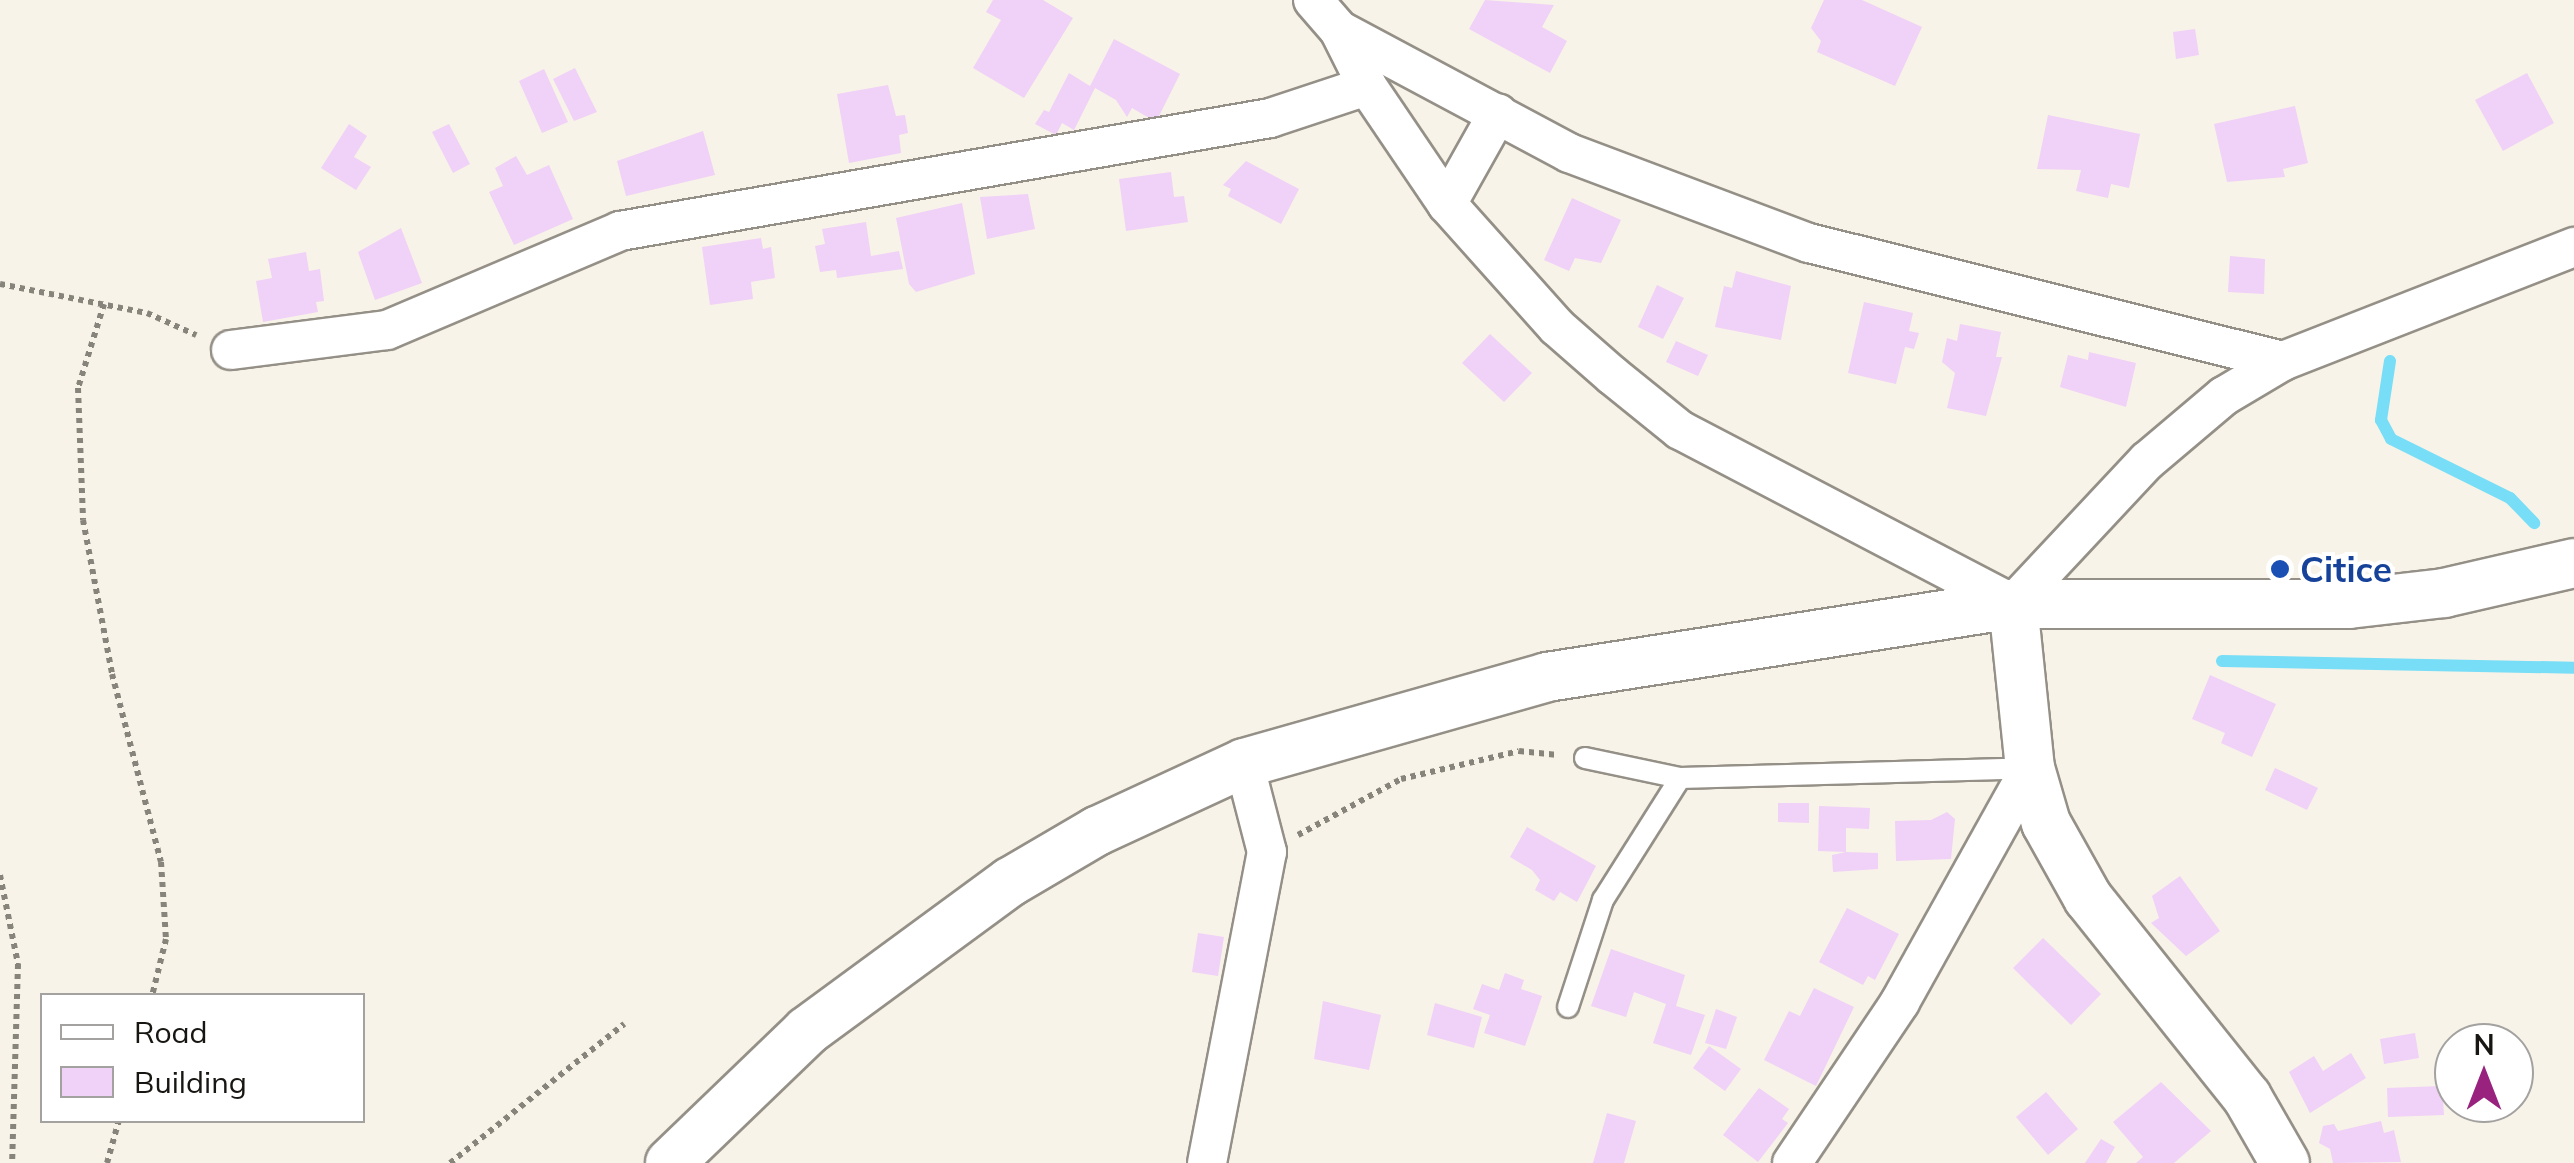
<!DOCTYPE html>
<html>
<head>
<meta charset="utf-8">
<style>
	body { margin:0 }
	#map { position:relative; width:2574px; height:1163px; overflow:hidden; background:#f8f3e8; font-family:Mulish,sans-serif }
	div>[style] { position:absolute }
	[style*='--x'] { left:calc(var(--x)*1px); top:calc(var(--y)*1px); width:calc(var(--w)*1px); rotate:calc(var(--a)*1deg) }
	.stream>* { height:12px; margin:-6px; padding:0 6px; transform-origin:6px; border-radius:6px; background:#78ddf6 }
	.building>* { inset:0; background:#f0d1f7 }
	.path>* { height:6px; margin-top:-3px; transform-origin:0; background:repeating-linear-gradient(90deg,#87847c 0 5px,transparent 0 10px) }
	.roads { filter:drop-shadow(2px 0 #959087) drop-shadow(-2px 0 #959087) drop-shadow(0 2px #959087) drop-shadow(0 -2px #959087) }
	.service>* { height:20px; margin:-10px; padding:0 10px; transform-origin:10px; border-radius:10px; background:#fff }
	.minor>* { height:38px; margin:-19px; padding:0 19px; transform-origin:19px; border-radius:19px; background:#fff }
	.tertiary>* { height:48px; margin:-24px; padding:0 24px; transform-origin:24px; border-radius:24px; background:#fff }
	.dots>* { width:28px; height:28px; translate:-50% -50%; box-sizing:border-box; border:5px solid #fff; border-radius:50% }
	span { translate:-50% -50%; white-space:nowrap; text-align:center; line-height:1.15; -webkit-text-stroke:8px #fff; paint-order:stroke }
	.transit-label { font-size:35px; color:#164399; font-weight:700 }
	.left { translate:0 -50%; text-align:left }
	.legend { position:absolute; left:40px; top:993px; width:325px; height:130px; box-sizing:border-box; background:#fff; border:2px solid #a3a2a0; margin:0; padding:12px 18px; list-style:none; font-size:30px; color:#181612 }
	.legend li { display:flex; align-items:center; gap:20px; height:50px }
	.legend b { width:50px; border:2px solid #a3a2a0 }
	.north { position:absolute; left:2434px; top:1023px; width:100px; height:100px; box-sizing:border-box; background:#fff; border:2px solid #a3a2a0; border-radius:50%; rotate:0deg; font-size:28px; font-weight:700; line-height:40px; text-align:center; color:#181612 }
	.north::after { content:''; display:block; margin:auto; width:35px; height:45px; background:#98227e; clip-path:polygon(50% 0,100% 100%,50% 72%,0 100%) }
</style>
</head>
<body>
<div id="map">
	<div class="stream">
		<i style="--x:2390;--y:361;--w:60;--a:98.7"></i>
		<i style="--x:2381;--y:420;--w:21;--a:62"></i>
		<i style="--x:2391;--y:439;--w:133;--a:26.4"></i>
		<i style="--x:2510;--y:498;--w:35;--a:46"></i>
		<i style="--x:2222;--y:661;--w:352;--a:1.1"></i>
	</div>
	<div class="building">
		<i style="clip-path:polygon(993px 0,1043px 0,1073px 18px,1024px 98px,973px 68px,1001px 20px,986px 12px)"></i>
		<i style="clip-path:polygon(1485px 0,1554px 5px,1542px 27px,1567px 41px,1550px 73px,1469px 29px)"></i>
		<i style="clip-path:polygon(1824px 0,1862px 0,1922px 27px,1895px 86px,1817px 52px,1821px 41px,1811px 28px)"></i>
		<i style="clip-path:polygon(2195px 29px,2199px 55px,2176px 59px,2173px 32px)"></i>
		<i style="clip-path:polygon(1114px 39px,1180px 74px,1156px 122px,1132px 108px,1127px 117px,1116px 100px,1095px 88px,1074px 130px,1062px 123px,1056px 135px,1035px 124px,1044px 110px,1049px 112px,1069px 73px,1090px 86px)"></i>
		<i style="clip-path:polygon(575px 68px,597px 112px,574px 121px,553px 79px)"></i>
		<i style="clip-path:polygon(544px 69px,568px 122px,542px 133px,519px 81px)"></i>
		<i style="clip-path:polygon(2527px 73px,2554px 123px,2503px 151px,2475px 100px)"></i>
		<i style="clip-path:polygon(888px 85px,896px 116px,905px 115px,908px 133px,899px 135px,901px 153px,849px 163px,837px 94px)"></i>
		<i style="clip-path:polygon(2295px 106px,2308px 163px,2283px 169px,2285px 177px,2227px 182px,2214px 124px)"></i>
		<i style="clip-path:polygon(2048px 115px,2140px 134px,2129px 188px,2111px 184px,2108px 198px,2076px 191px,2081px 170px,2037px 169px)"></i>
		<i style="clip-path:polygon(349px 124px,367px 136px,354px 157px,371px 167px,356px 190px,321px 168px)"></i>
		<i style="clip-path:polygon(449px 124px,470px 164px,453px 173px,432px 132px)"></i>
		<i style="clip-path:polygon(703px 131px,715px 175px,626px 196px,617px 161px)"></i>
		<i style="clip-path:polygon(516px 156px,527px 175px,549px 165px,573px 219px,514px 245px,489px 192px,503px 186px,495px 168px)"></i>
		<i style="clip-path:polygon(1246px 161px,1299px 189px,1281px 224px,1228px 196px,1231px 189px,1223px 185px)"></i>
		<i style="clip-path:polygon(1171px 172px,1174px 197px,1184px 196px,1188px 222px,1126px 231px,1119px 179px)"></i>
		<i style="clip-path:polygon(1028px 194px,1035px 229px,987px 239px,980px 197px)"></i>
		<i style="clip-path:polygon(1572px 198px,1621px 220px,1601px 263px,1575px 258px,1569px 271px,1544px 260px)"></i>
		<i style="clip-path:polygon(962px 203px,975px 274px,916px 292px,909px 284px,896px 218px)"></i>
		<i style="clip-path:polygon(866px 222px,871px 256px,899px 251px,903px 269px,837px 278px,836px 270px,820px 272px,815px 246px,825px 244px,822px 229px)"></i>
		<i style="clip-path:polygon(401px 228px,422px 283px,375px 300px,358px 252px)"></i>
		<i style="clip-path:polygon(761px 238px,763px 249px,771px 247px,775px 278px,751px 282px,753px 299px,710px 305px,702px 247px)"></i>
		<i style="clip-path:polygon(306px 252px,309px 271px,320px 269px,324px 301px,316px 302px,318px 312px,263px 322px,256px 281px,272px 278px,268px 259px)"></i>
		<i style="clip-path:polygon(2230px 256px,2265px 259px,2264px 294px,2228px 292px)"></i>
		<i style="clip-path:polygon(1736px 271px,1791px 286px,1781px 340px,1715px 327px,1724px 286px,1732px 288px)"></i>
		<i style="clip-path:polygon(1657px 285px,1684px 298px,1663px 339px,1638px 327px)"></i>
		<i style="clip-path:polygon(1864px 302px,1913px 313px,1909px 331px,1919px 333px,1914px 349px,1905px 347px,1896px 384px,1848px 373px)"></i>
		<i style="clip-path:polygon(1960px 324px,2001px 332px,1996px 357px,2002px 357px,1986px 416px,1947px 408px,1955px 373px,1942px 362px,1947px 338px,1957px 341px)"></i>
		<i style="clip-path:polygon(1490px 334px,1532px 373px,1504px 402px,1462px 363px)"></i>
		<i style="clip-path:polygon(1676px 341px,1708px 355px,1698px 376px,1666px 362px)"></i>
		<i style="clip-path:polygon(2089px 352px,2136px 363px,2126px 407px,2060px 387px,2068px 355px,2088px 360px)"></i>
		<i style="clip-path:polygon(2210px 675px,2276px 704px,2252px 757px,2221px 743px,2225px 733px,2192px 719px)"></i>
		<i style="clip-path:polygon(2275px 768px,2318px 788px,2307px 810px,2265px 790px)"></i>
		<i style="clip-path:polygon(1778px 803px,1809px 803px,1809px 823px,1778px 822px)"></i>
		<i style="clip-path:polygon(1819px 806px,1870px 808px,1869px 829px,1846px 828px,1846px 852px,1818px 851px)"></i>
		<i style="clip-path:polygon(1947px 812px,1955px 819px,1951px 859px,1896px 861px,1895px 821px,1931px 820px)"></i>
		<i style="clip-path:polygon(1527px 827px,1596px 866px,1577px 902px,1560px 892px,1554px 901px,1535px 890px,1540px 880px,1532px 870px,1510px 857px)"></i>
		<i style="clip-path:polygon(1846px 852px,1878px 853px,1878px 869px,1833px 872px,1832px 855px)"></i>
		<i style="clip-path:polygon(2180px 876px,2220px 931px,2186px 956px,2151px 923px,2159px 918px,2152px 896px)"></i>
		<i style="clip-path:polygon(1847px 908px,1899px 934px,1875px 980px,1868px 976px,1863px 985px,1819px 962px)"></i>
		<i style="clip-path:polygon(1198px 933px,1224px 937px,1218px 976px,1192px 972px)"></i>
		<i style="clip-path:polygon(2043px 938px,2101px 994px,2071px 1025px,2013px 968px)"></i>
		<i style="clip-path:polygon(1611px 949px,1685px 975px,1676px 1006px,1705px 1015px,1691px 1055px,1653px 1043px,1666px 1004px,1634px 992px,1626px 1017px,1591px 1006px)"></i>
		<i style="clip-path:polygon(1505px 973px,1524px 980px,1521px 989px,1542px 996px,1525px 1046px,1484px 1033px,1490px 1015px,1473px 1009px,1482px 984px,1499px 990px)"></i>
		<i style="clip-path:polygon(1814px 988px,1854px 1007px,1816px 1086px,1764px 1060px,1789px 1011px,1800px 1016px)"></i>
		<i style="clip-path:polygon(1323px 1001px,1381px 1015px,1369px 1070px,1314px 1059px)"></i>
		<i style="clip-path:polygon(1435px 1003px,1482px 1017px,1474px 1048px,1427px 1035px)"></i>
		<i style="clip-path:polygon(1716px 1009px,1737px 1017px,1726px 1049px,1705px 1043px)"></i>
		<i style="clip-path:polygon(2415px 1033px,2419px 1058px,2384px 1064px,2380px 1039px)"></i>
		<i style="clip-path:polygon(1709px 1046px,1741px 1069px,1725px 1091px,1693px 1068px)"></i>
		<i style="clip-path:polygon(2351px 1053px,2366px 1078px,2310px 1113px,2289px 1072px,2314px 1056px,2323px 1071px)"></i>
		<i style="clip-path:polygon(2161px 1082px,2211px 1131px,2174px 1163px,2136px 1163px,2143px 1157px,2113px 1122px)"></i>
		<i style="clip-path:polygon(2442px 1086px,2444px 1115px,2388px 1117px,2387px 1088px)"></i>
		<i style="clip-path:polygon(1759px 1088px,1789px 1109px,1782px 1119px,1788px 1123px,1758px 1162px,1723px 1135px)"></i>
		<i style="clip-path:polygon(2046px 1092px,2078px 1129px,2048px 1155px,2016px 1117px)"></i>
		<i style="clip-path:polygon(1607px 1113px,1636px 1121px,1624px 1163px,1593px 1163px)"></i>
		<i style="clip-path:polygon(2381px 1121px,2384px 1133px,2394px 1130px,2401px 1162px,2333px 1163px,2330px 1149px,2319px 1143px,2323px 1126px,2334px 1124px,2338px 1131px)"></i>
		<i style="clip-path:polygon(2101px 1139px,2115px 1147px,2106px 1163px,2085px 1163px)"></i>
	</div>
	<div class="path">
		<i style="--x:0;--y:284;--w:150;--a:11.2"></i>
		<i style="--x:147;--y:313;--w:54;--a:24.2"></i>
		<i style="--x:104;--y:304;--w:88;--a:107.2"></i>
		<i style="--x:78;--y:388;--w:132;--a:87.8"></i>
		<i style="--x:83;--y:520;--w:157;--a:79.3"></i>
		<i style="--x:112;--y:674;--w:194;--a:75.4"></i>
		<i style="--x:161;--y:862;--w:77;--a:86.3"></i>
		<i style="--x:166;--y:939;--w:59;--a:103.8"></i>
		<i style="--x:1298;--y:835;--w:117;--a:-28.5"></i>
		<i style="--x:1401;--y:779;--w:121;--a:-13.3"></i>
		<i style="--x:1519;--y:751;--w:39;--a:6"></i>
		<i style="--x:0;--y:875;--w:91;--a:78.6"></i>
		<i style="--x:18;--y:964;--w:199;--a:91.7"></i>
		<i style="--x:107;--y:1163;--w:45;--a:-74.4"></i>
		<i style="--x:450;--y:1163;--w:223;--a:-38.6"></i>
	</div>
	<div class="roads">
		<div class="service">
			<i style="--x:1585;--y:758;--w:97;--a:11.9"></i>
			<i style="--x:1680;--y:778;--w:350;--a:-1.6"></i>
			<i style="--x:1568;--y:1007;--w:113;--a:-71.9"></i>
			<i style="--x:1603;--y:900;--w:144;--a:-57.7"></i>
		</div>
		<div class="minor">
			<i style="--x:1313;--y:0;--w:40;--a:49"></i>
			<i style="--x:1339;--y:30;--w:63;--a:63.4"></i>
			<i style="--x:1367;--y:86;--w:143;--a:55.9"></i>
			<i style="--x:1447;--y:204;--w:165;--a:48.2"></i>
			<i style="--x:1557;--y:327;--w:74;--a:41.2"></i>
			<i style="--x:1613;--y:376;--w:86;--a:38.9"></i>
			<i style="--x:1680;--y:430;--w:376;--a:27.6"></i>
			<i style="--x:2013;--y:604;--w:196;--a:-46.9"></i>
			<i style="--x:2147;--y:461;--w:101;--a:-40.2"></i>
			<i style="--x:2224;--y:396;--w:69;--a:-30.7"></i>
			<i style="--x:2283;--y:361;--w:313;--a:-21.4"></i>
			<i style="--x:1339;--y:30;--w:261;--a:28.1"></i>
			<i style="--x:1569;--y:153;--w:256;--a:20.6"></i>
			<i style="--x:1809;--y:243;--w:488;--a:14"></i>
			<i style="--x:1447;--y:204;--w:104;--a:-60.7"></i>
			<i style="--x:231;--y:350;--w:157;--a:-7.3"></i>
			<i style="--x:387;--y:330;--w:253;--a:-23"></i>
			<i style="--x:620;--y:231;--w:660;--a:-9.86"></i>
			<i style="--x:1270;--y:118;--w:102;--a:-18.3"></i>
			<i style="--x:1207;--y:1163;--w:317;--a:-79.1"></i>
			<i style="--x:1267;--y:852;--w:92;--a:-104.5"></i>
			<i style="--x:1792;--y:1163;--w:194;--a:-56.1"></i>
			<i style="--x:1900;--y:1002;--w:268;--a:-60.9"></i>
		</div>
		<div class="tertiary">
			<i style="--x:2013;--y:604;--w:165;--a:84.1"></i>
			<i style="--x:2030;--y:768;--w:57;--a:73.8"></i>
			<i style="--x:2046;--y:823;--w:86;--a:60.8"></i>
			<i style="--x:2088;--y:898;--w:255;--a:51.4"></i>
			<i style="--x:2247;--y:1097;--w:76;--a:60.1"></i>
			<i style="--x:670;--y:1163;--w:190;--a:-43.9"></i>
			<i style="--x:807;--y:1031;--w:252;--a:-36.3"></i>
			<i style="--x:1010;--y:882;--w:101;--a:-30.4"></i>
			<i style="--x:1097;--y:831;--w:162;--a:-24.8"></i>
			<i style="--x:1244;--y:763;--w:315;--a:-15.8"></i>
			<i style="--x:1547;--y:677;--w:472;--a:-8.9"></i>
			<i style="--x:2013;--y:604;--w:336;--a:0"></i>
			<i style="--x:2349;--y:604;--w:96;--a:-6.6"></i>
			<i style="--x:2444;--y:593;--w:133;--a:-13"></i>
		</div>
	</div>
	<div class="dots">
		<i style="left:2280px;top:569px;background:#1a4fb4"></i>
	</div>
	<div class="transit-label">
		<span class="left" style="left:2300px;top:569px">Citice</span>
	</div>
	<ul class="legend">
	<li><b style="height:12px;background:#fff"></b>Road</li>
	<li><b style="height:28px;background:#f0d1f7"></b>Building</li>
	</ul>
	<div class="north">N</div>
</div>
</body>
</html>
